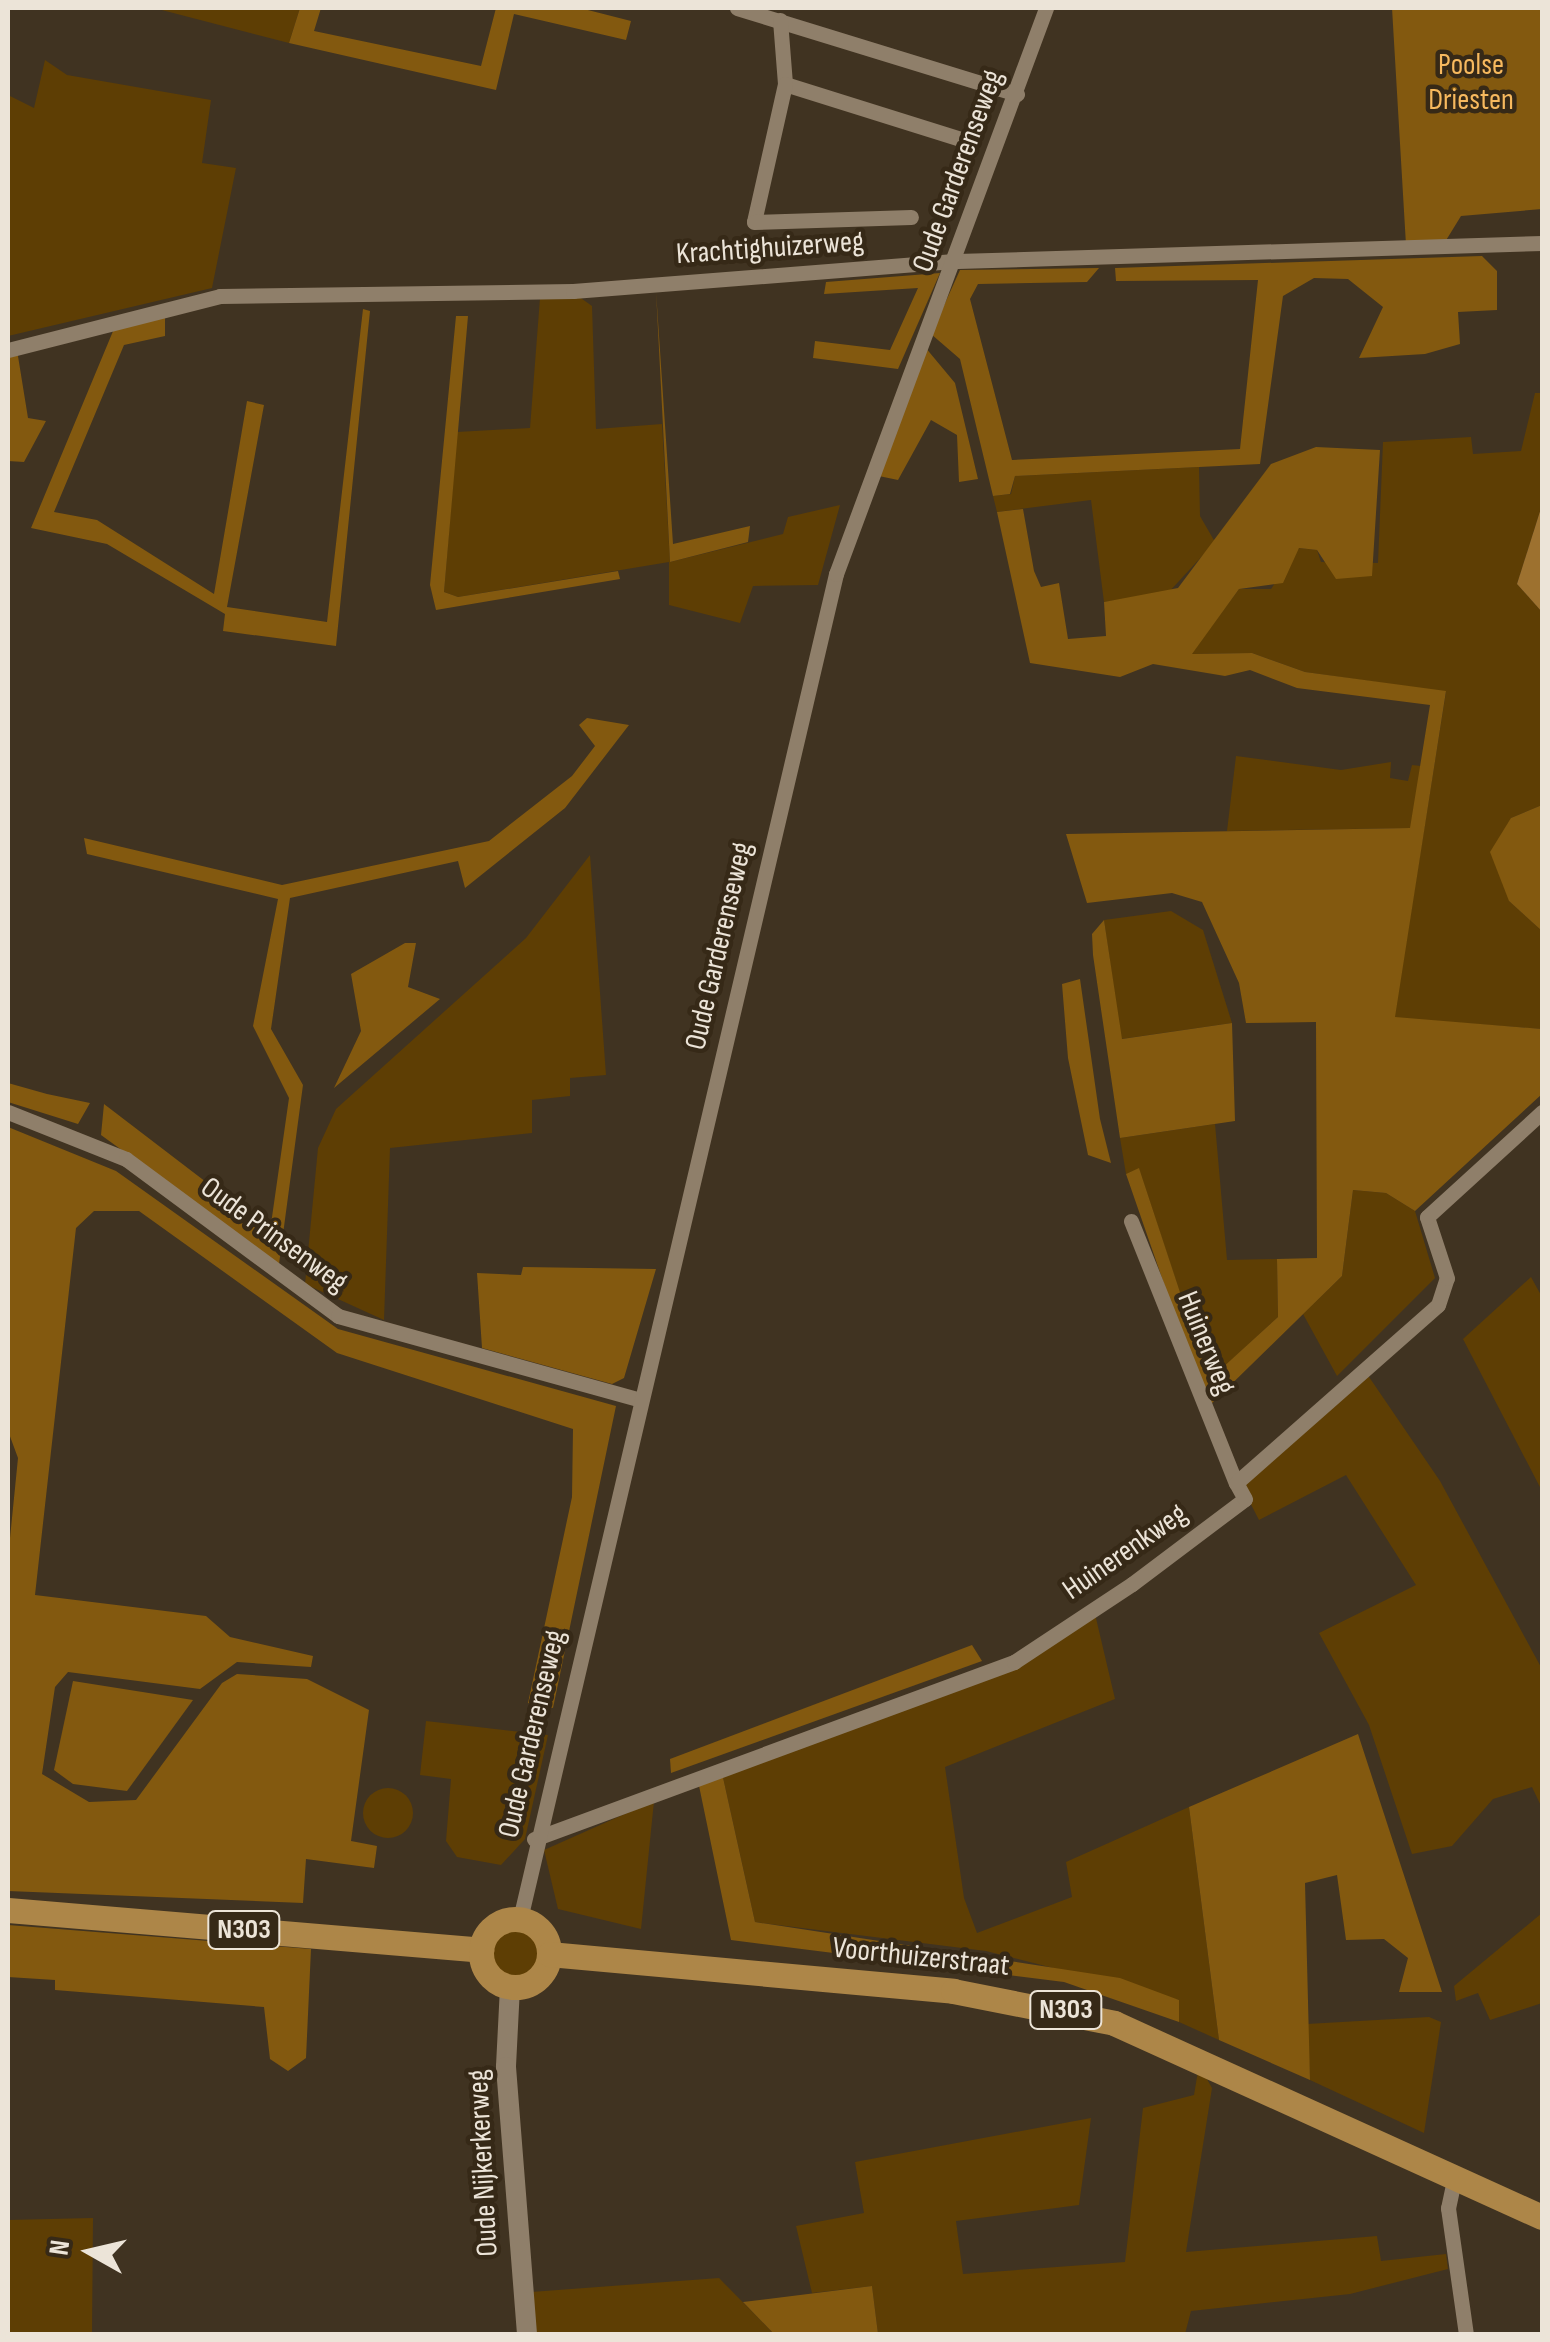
<!DOCTYPE html>
<html>
<head>
<meta charset="utf-8">
<style>
	body { margin:0 }
	#map { position:relative; width:1550px; height:2342px; overflow:hidden; background:#403321; font-family:"Sofia Sans Condensed",sans-serif }
	div>[style] { position:absolute }
	[style*='--x'] { left:calc(var(--x)*1px); top:calc(var(--y)*1px); width:calc(var(--w)*1px); rotate:calc(var(--a)*1deg) }
	.green>* { inset:0; background:#5e3e04 }
	.round { border-radius:50% }
	.forest>* { inset:0; background:#83590f }
	.water>* { inset:0; background:#9d712f }
	.minor>* { height:15px; margin:-7.5px; padding:0 7.5px; transform-origin:7.5px; border-radius:7.5px; background:#8f7f6a }
	.tertiary>* { height:20px; margin:-10px; padding:0 10px; transform-origin:10px; border-radius:10px; background:#8f7f6a }
	.primary>* { height:25px; margin:-12.5px; padding:0 12.5px; transform-origin:12.5px; border-radius:12.5px; background:#ad8648 }
	.primary>.ring { margin:-12.5px; padding:0; box-sizing:content-box; background:none; border:25px solid #ad8648; border-radius:50% }
	span { translate:-50% -50%; white-space:nowrap; text-align:center; line-height:1.15; -webkit-text-stroke:9px #362917; paint-order:stroke }
	.shield-label span { padding:2px 8px; background:#362917; border:2px solid; border-radius:8px; -webkit-text-stroke-width:0 }
	.shield-label { font-size:28px; color:#ece4d8; font-weight:700 }
	.park-label { font-size:30px; color:#f7b95e }
	.street-label { font-size:30px; color:#ece4d8 }
	.frame { position:absolute; inset:0; border:10px solid #ece4d8; pointer-events:none }
	.north { position:absolute; left:40px; top:2202px; width:100px; height:100px; -webkit-text-stroke:8px #362917; paint-order:stroke; rotate:278deg; font-size:28px; font-weight:700; line-height:40px; text-align:center; color:#ece4d8 }
	.north::after { content:''; display:block; margin:auto; width:35px; height:45px; background:#ece4d8; clip-path:polygon(50% 0,100% 100%,50% 72%,0 100%) }
</style>
</head>
<body>
<div id="map">
	<div class="green">
		<i style="clip-path:polygon(154px 8px,300px 8px,289px 43px)"></i>
		<i style="clip-path:polygon(45px 60px,67px 75px,211px 100px,202px 163px,236px 168px,212px 288px,8px 336px,8px 95px,34px 108px)"></i>
		<i style="clip-path:polygon(578px 296px,592px 306px,596px 429px,662px 424px,670px 562px,783px 534px,788px 517px,840px 505px,818px 585px,753px 586px,740px 623px,669px 605px,669px 562px,458px 597px,444px 592px,457px 432px,530px 428px,540px 298px)"></i>
		<i style="clip-path:polygon(1535px 393px,1542px 393px,1542px 505px,1517px 584px,1542px 612px,1542px 805px,1511px 818px,1509px 901px,1542px 931px,1542px 1029px,1394px 1018px,1446px 692px,1305px 672px,1252px 653px,1191px 654px,1239px 589px,1271px 589px,1299px 548px,1317px 550px,1321px 562px,1378px 563px,1383px 442px,1471px 437px,1473px 454px,1521px 451px)"></i>
		<i style="clip-path:polygon(1199px 467px,1200px 516px,1215px 542px,1168px 593px,1104px 602px,1091px 500px,997px 512px,993px 496px,1011px 494px,1015px 476px)"></i>
		<i style="clip-path:polygon(1236px 756px,1341px 770px,1391px 762px,1390px 778px,1408px 781px,1412px 765px,1421px 766px,1411px 828px,1227px 831px)"></i>
		<i style="clip-path:polygon(590px 855px,606px 1075px,570px 1078px,570px 1096px,532px 1100px,532px 1133px,390px 1148px,384px 1320px,305px 1284px,318px 1148px,336px 1109px,526px 938px)"></i>
		<i style="clip-path:polygon(1171px 911px,1203px 930px,1232px 1023px,1121px 1039px,1104px 920px)"></i>
		<i style="clip-path:polygon(1215px 1124px,1227px 1260px,1277px 1259px,1278px 1317px,1209px 1381px,1139px 1169px,1126px 1174px,1120px 1138px)"></i>
		<i style="clip-path:polygon(1353px 1190px,1386px 1193px,1415px 1211px,1435px 1278px,1337px 1376px,1303px 1314px,1342px 1276px)"></i>
		<i style="clip-path:polygon(1531px 1277px,1542px 1297px,1542px 1491px,1463px 1339px)"></i>
		<i style="clip-path:polygon(1367px 1374px,1440px 1481px,1542px 1669px,1542px 1808px,1532px 1787px,1493px 1799px,1452px 1846px,1412px 1854px,1369px 1725px,1319px 1633px,1416px 1585px,1346px 1475px,1259px 1520px,1241px 1485px)"></i>
		<i style="clip-path:polygon(1095px 1614px,1115px 1699px,945px 1767px,964px 1898px,977px 1933px,1072px 1897px,1066px 1862px,1189px 1807px,1219px 2040px,1179px 2022px,1179px 2000px,986px 1951px,755px 1922px,722px 1773px,959px 1687px)"></i>
		<i style="clip-path:polygon(426px 1721px,548px 1735px,525px 1839px,501px 1865px,457px 1857px,446px 1841px,451px 1779px,420px 1775px)"></i>
		<i class="round" style="left:363px;top:1788px;width:50px;height:50px"></i>
		<i style="clip-path:polygon(654px 1801px,641px 1929px,558px 1909px,544px 1850px)"></i>
		<i style="clip-path:polygon(1542px 1913px,1542px 2003px,1490px 2020px,1478px 1993px,1456px 2001px,1454px 1986px)"></i>
		<i class="round" style="left:491px;top:1929px;width:48px;height:48px"></i>
		<i style="clip-path:polygon(1429px 2017px,1441px 2022px,1424px 2133px,1310px 2080px,1307px 2024px)"></i>
		<i style="clip-path:polygon(1199px 2065px,1212px 2088px,1186px 2252px,1377px 2236px,1381px 2261px,1446px 2254px,1448px 2269px,1350px 2294px,1191px 2311px,1185px 2334px,878px 2334px,872px 2286px,812px 2293px,796px 2226px,864px 2213px,855px 2162px,1091px 2118px,1079px 2205px,956px 2221px,963px 2274px,1125px 2262px,1143px 2108px,1194px 2095px)"></i>
		<i style="clip-path:polygon(93px 2218px,92px 2334px,8px 2334px,8px 2220px)"></i>
		<i style="clip-path:polygon(719px 2278px,774px 2334px,535px 2334px,531px 2292px)"></i>
	</div>
	<div class="forest">
		<i style="clip-path:polygon(300px 8px,321px 8px,314px 31px,481px 66px,496px 8px,580px 8px,631px 21px,626px 40px,514px 14px,496px 90px,289px 43px)"></i>
		<i style="clip-path:polygon(1392px 8px,1542px 8px,1542px 209px,1461px 216px,1445px 242px,1406px 245px)"></i>
		<i style="clip-path:polygon(1482px 256px,1497px 271px,1497px 310px,1458px 312px,1460px 344px,1425px 354px,1359px 358px,1383px 307px,1348px 279px,1314px 278px,1283px 296px,1260px 464px,1015px 476px,1010px 494px,993px 496px,960px 359px,931px 334px,960px 270px,1099px 268px,1087px 282px,978px 284px,970px 299px,1012px 460px,1240px 449px,1258px 280px,1116px 281px,1115px 268px)"></i>
		<i style="clip-path:polygon(940px 273px,898px 369px,813px 358px,815px 341px,890px 350px,918px 288px,824px 294px,826px 282px)"></i>
		<i style="clip-path:polygon(656px 291px,673px 544px,750px 526px,748px 542px,670px 562px)"></i>
		<i style="clip-path:polygon(363px 309px,370px 311px,336px 646px,223px 631px,225px 614px,107px 544px,31px 528px,116px 324px,165px 314px,165px 336px,124px 345px,54px 512px,97px 520px,214px 594px,247px 401px,264px 405px,227px 607px,327px 622px)"></i>
		<i style="clip-path:polygon(456px 316px,468px 316px,444px 592px,458px 597px,618px 571px,620px 579px,436px 610px,430px 585px)"></i>
		<i style="clip-path:polygon(925px 347px,955px 383px,978px 479px,959px 482px,957px 435px,931px 420px,898px 480px,874px 475px)"></i>
		<i style="clip-path:polygon(17px 350px,28px 418px,46px 421px,24px 462px,8px 461px,8px 353px)"></i>
		<i style="clip-path:polygon(1316px 447px,1380px 450px,1372px 576px,1336px 579px,1317px 550px,1299px 548px,1283px 583px,1239px 589px,1192px 654px,1252px 653px,1305px 672px,1446px 691px,1395px 1017px,1542px 1029px,1542px 1094px,1415px 1211px,1386px 1193px,1353px 1190px,1342px 1276px,1207px 1408px,1126px 1174px,1139px 1168px,1209px 1380px,1278px 1317px,1277px 1259px,1317px 1258px,1316px 1022px,1246px 1023px,1239px 983px,1202px 902px,1172px 893px,1087px 903px,1066px 834px,1410px 828px,1430px 705px,1297px 688px,1250px 670px,1225px 676px,1153px 664px,1120px 677px,1030px 663px,997px 512px,1023px 509px,1034px 571px,1041px 587px,1059px 583px,1068px 639px,1106px 636px,1104px 602px,1178px 588px,1271px 464px)"></i>
		<i style="clip-path:polygon(587px 718px,629px 725px,565px 808px,465px 888px,458px 861px,290px 898px,271px 1029px,303px 1085px,279px 1264px,101px 1135px,104px 1104px,270px 1231px,289px 1098px,253px 1026px,278px 899px,87px 854px,84px 838px,282px 885px,489px 841px,572px 776px,595px 746px,579px 725px)"></i>
		<i style="clip-path:polygon(1542px 805px,1542px 931px,1509px 901px,1490px 852px,1511px 818px)"></i>
		<i style="clip-path:polygon(1104px 920px,1122px 1039px,1232px 1023px,1235px 1121px,1120px 1138px,1093px 955px,1092px 934px)"></i>
		<i style="clip-path:polygon(405px 943px,416px 943px,408px 987px,440px 999px,334px 1088px,361px 1031px,351px 974px)"></i>
		<i style="clip-path:polygon(1080px 979px,1100px 1119px,1111px 1163px,1088px 1155px,1068px 1058px,1062px 984px)"></i>
		<i style="clip-path:polygon(8px 1083px,47px 1094px,90px 1103px,78px 1124px,8px 1102px)"></i>
		<i style="clip-path:polygon(8px 1127px,116px 1171px,338px 1329px,616px 1406px,553px 1708px,528px 1703px,572px 1497px,573px 1429px,337px 1353px,139px 1211px,94px 1211px,76px 1228px,35px 1595px,206px 1616px,230px 1637px,313px 1656px,311px 1667px,237px 1662px,200px 1689px,68px 1672px,55px 1687px,42px 1774px,89px 1802px,136px 1800px,222px 1683px,237px 1674px,307px 1679px,369px 1710px,351px 1841px,377px 1846px,374px 1868px,306px 1859px,303px 1903px,8px 1891px,8px 1558px,18px 1458px,8px 1431px)"></i>
		<i style="clip-path:polygon(523px 1267px,656px 1269px,624px 1378px,612px 1384px,482px 1348px,477px 1273px,521px 1275px)"></i>
		<i style="clip-path:polygon(972px 1645px,982px 1661px,671px 1773px,670px 1759px)"></i>
		<i style="clip-path:polygon(73px 1681px,193px 1700px,127px 1791px,73px 1784px,54px 1770px)"></i>
		<i style="clip-path:polygon(1358px 1734px,1442px 1992px,1399px 1992px,1408px 1958px,1384px 1939px,1346px 1940px,1337px 1875px,1305px 1883px,1310px 2080px,1219px 2040px,1189px 1807px)"></i>
		<i style="clip-path:polygon(722px 1773px,755px 1922px,1120px 1978px,1179px 2000px,1179px 2022px,1064px 1982px,731px 1940px,698px 1781px)"></i>
		<i style="clip-path:polygon(8px 1925px,311px 1949px,306px 2058px,288px 2071px,270px 2059px,264px 2007px,55px 1990px,55px 1980px,8px 1977px)"></i>
		<i style="clip-path:polygon(872px 2286px,878px 2334px,774px 2334px,743px 2302px)"></i>
	</div>
	<div class="water">
		<i style="clip-path:polygon(1542px 505px,1542px 612px,1517px 584px)"></i>
	</div>
	<div class="minor">
		<i style="--x:737;--y:8;--w:293;--a:17.1"></i>
		<i style="--x:780;--y:20;--w:64;--a:85.5"></i>
		<i style="--x:785;--y:84;--w:184;--a:17.4"></i>
		<i style="--x:785;--y:84;--w:141;--a:102.7"></i>
		<i style="--x:754;--y:222;--w:157;--a:-1.8"></i>
		<i style="--x:8;--y:350;--w:219;--a:-14.3"></i>
		<i style="--x:220;--y:296;--w:353;--a:-0.8"></i>
		<i style="--x:573;--y:291;--w:385;--a:-4.5"></i>
		<i style="--x:957;--y:261;--w:585;--a:-1.76"></i>
		<i style="--x:8;--y:1112;--w:127;--a:21.7"></i>
		<i style="--x:126;--y:1159;--w:264;--a:36.5"></i>
		<i style="--x:338;--y:1316;--w:313;--a:15.5"></i>
		<i style="--x:1131;--y:1221;--w:282;--a:68.2"></i>
		<i style="--x:534;--y:1839;--w:512;--a:-20.24"></i>
		<i style="--x:1014;--y:1662;--w:141;--a:-33.5"></i>
		<i style="--x:1132;--y:1584;--w:141;--a:-37"></i>
		<i style="--x:1245;--y:1499;--w:18;--a:-119"></i>
		<i style="--x:1236;--y:1483;--w:269;--a:-41.4"></i>
		<i style="--x:1438;--y:1305;--w:28;--a:-72"></i>
		<i style="--x:1447;--y:1278;--w:64;--a:-108.2"></i>
		<i style="--x:1427;--y:1217;--w:156;--a:-42.4"></i>
		<i style="--x:520;--y:1919;--w:1382;--a:-76.78"></i>
		<i style="--x:836;--y:574;--w:604;--a:-69.64"></i>
		<i style="--x:1454;--y:2180;--w:29;--a:102"></i>
		<i style="--x:1448;--y:2208;--w:127;--a:81.9"></i>
	</div>
	<div class="tertiary">
		<i style="--x:510;--y:1987;--w:80;--a:92.9"></i>
		<i style="--x:506;--y:2067;--w:268;--a:85.5"></i>
	</div>
	<div class="primary">
		<i style="--x:8;--y:1910;--w:475;--a:4.8"></i>
		<i class="ring" style="left:481px;top:1919px;width:43px;height:43px"></i>
		<i style="--x:549;--y:1954;--w:406;--a:5.2"></i>
		<i style="--x:953;--y:1991;--w:164;--a:11.2"></i>
		<i style="--x:1114;--y:2023;--w:470;--a:24.4"></i>
	</div>
	<div class="shield-label">
		<span style="left:244px;top:1930px">N303</span>
		<span style="left:1066px;top:2010px">N303</span>
	</div>
	<div class="park-label">
		<span style="left:1471px;top:82px">Poolse<br>Driesten</span>
	</div>
	<div class="street-label">
		<span style="left:958px;top:171px;rotate:-70deg">Oude Garderenseweg</span>
		<span style="left:770px;top:248px;rotate:-4deg">Krachtighuizerweg</span>
		<span style="left:719px;top:946px;rotate:-77deg">Oude Garderenseweg</span>
		<span style="left:274px;top:1235px;rotate:36deg">Oude Prinsenweg</span>
		<span style="left:1206px;top:1343px;rotate:68deg">Huinerweg</span>
		<span style="left:1125px;top:1552px;rotate:-35deg">Huinerenkweg</span>
		<span style="left:532px;top:1734px;rotate:-77deg">Oude Garderenseweg</span>
		<span style="left:921px;top:1957px;rotate:6deg">Voorthuizerstraat</span>
		<span style="left:483px;top:2163px;rotate:-93deg">Oude Nijkerkerweg</span>
	</div>
	<div class="frame"></div>
	<div class="north">N</div>
</div>
</body>
</html>
